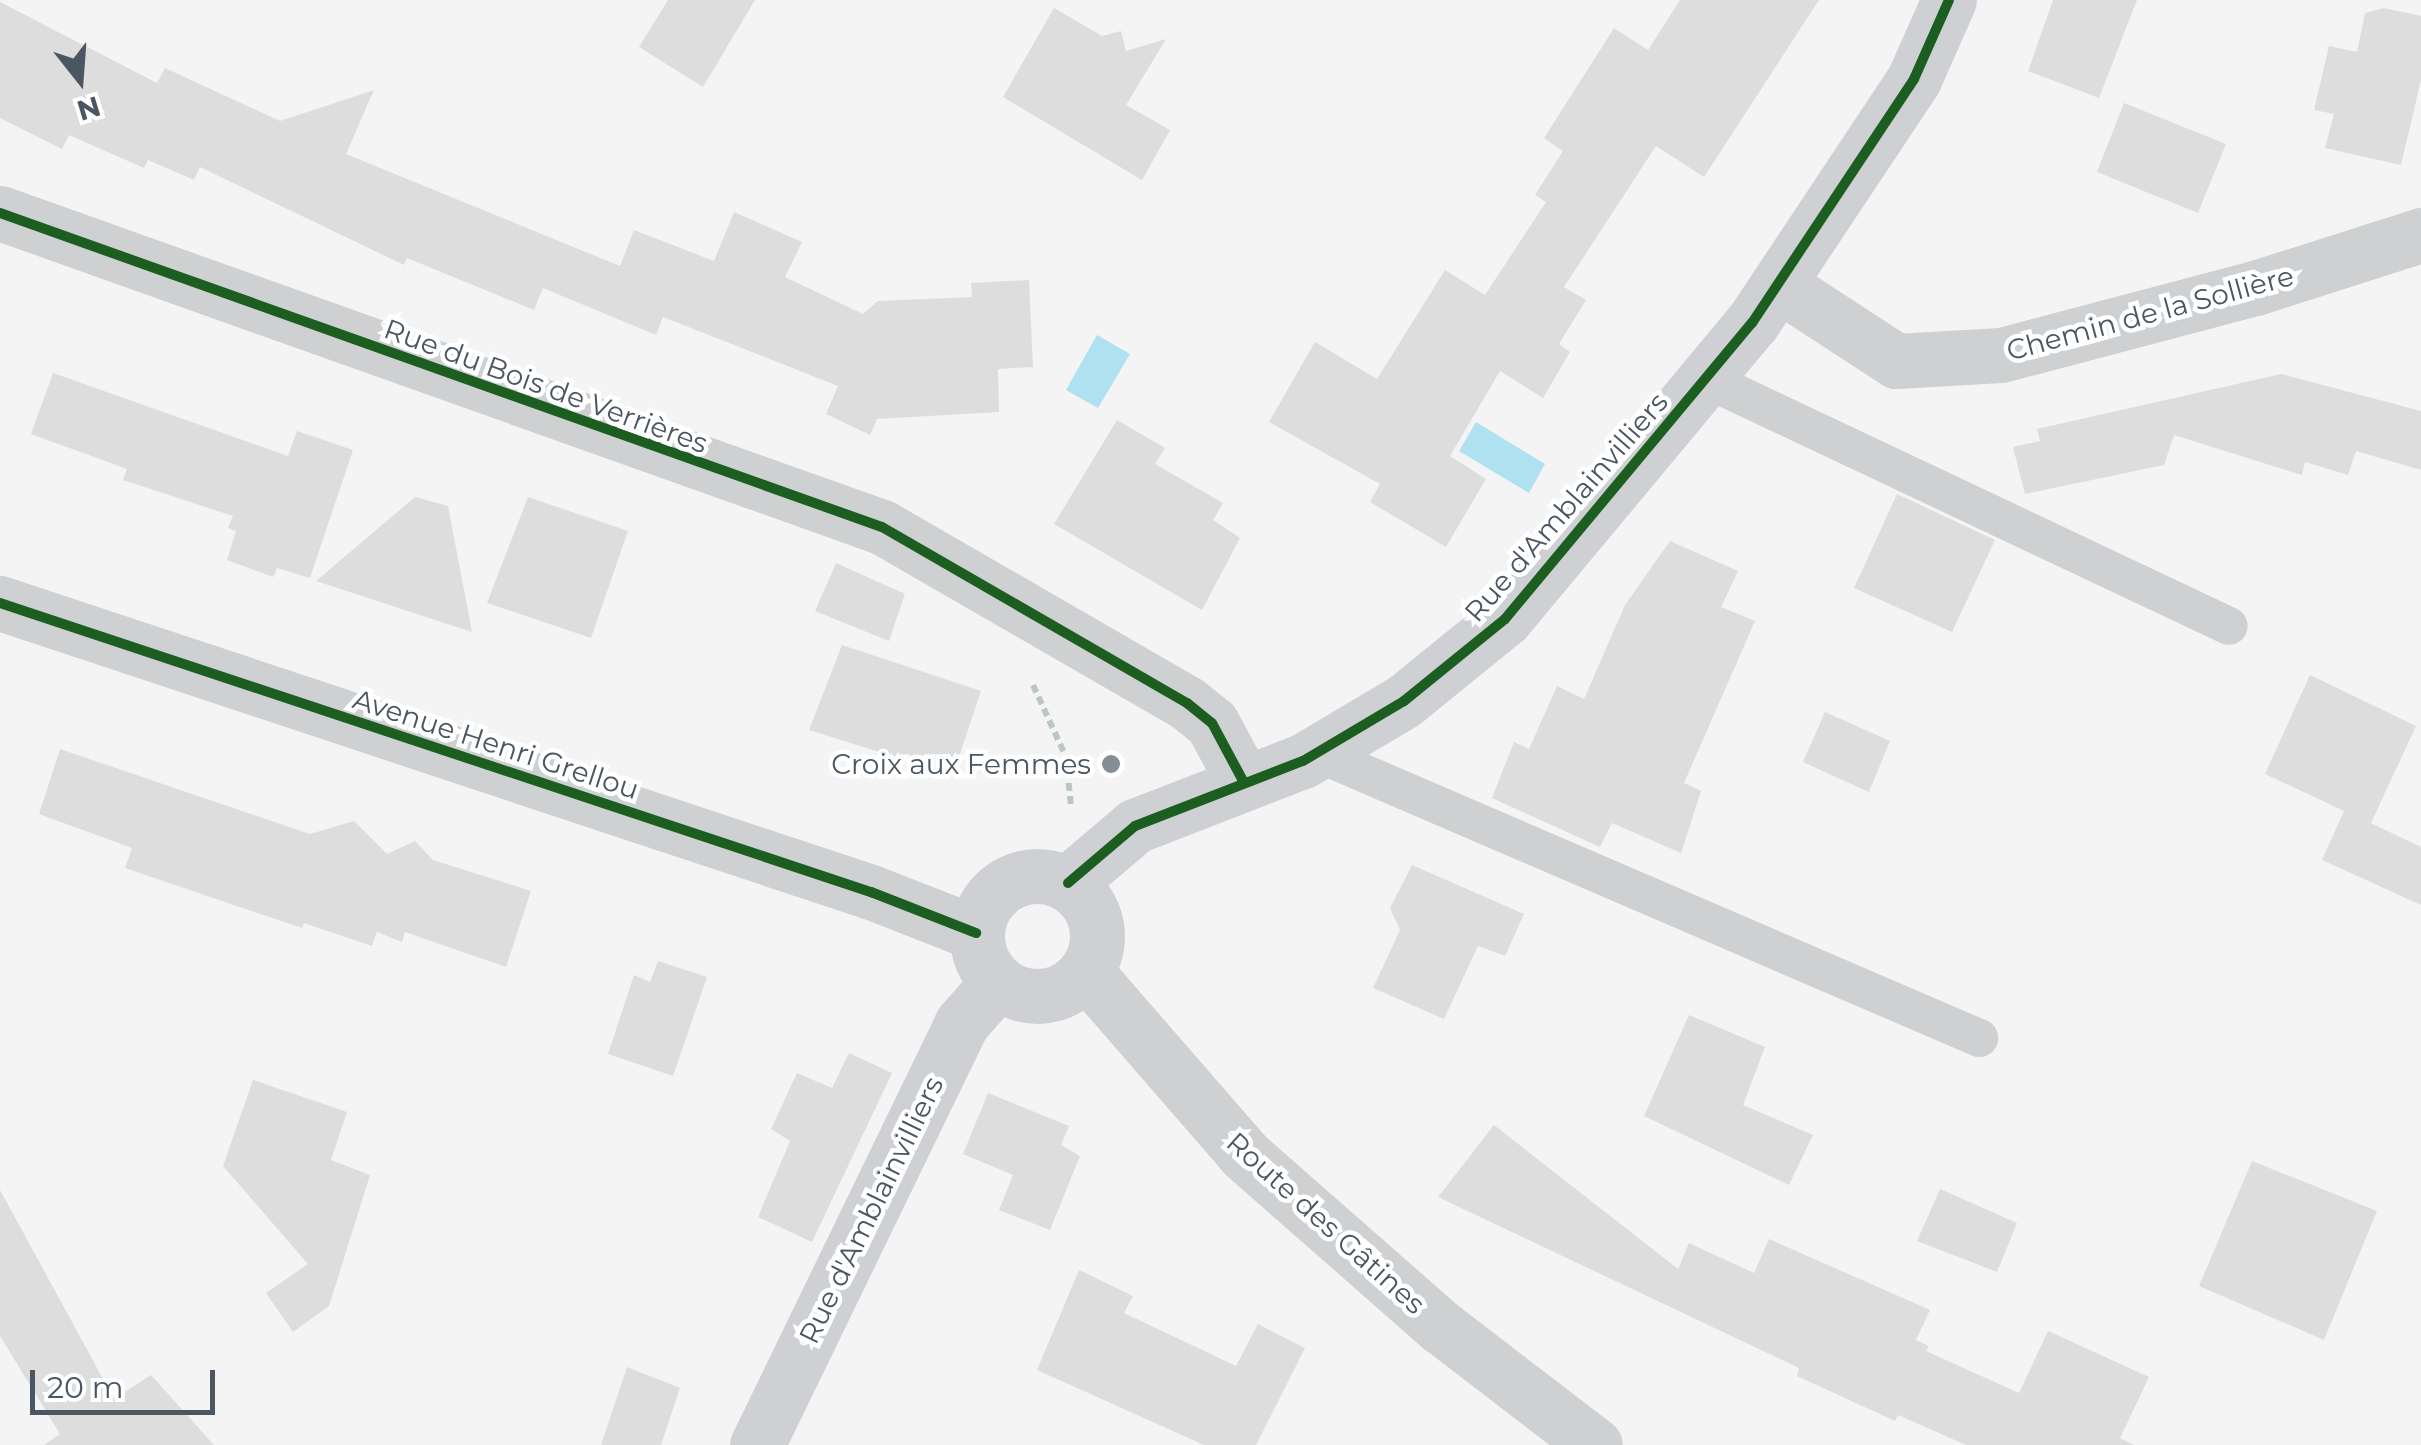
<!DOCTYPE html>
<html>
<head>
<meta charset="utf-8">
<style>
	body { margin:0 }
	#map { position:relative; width:2421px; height:1445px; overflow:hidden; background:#f4f4f4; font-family:Montserrat,sans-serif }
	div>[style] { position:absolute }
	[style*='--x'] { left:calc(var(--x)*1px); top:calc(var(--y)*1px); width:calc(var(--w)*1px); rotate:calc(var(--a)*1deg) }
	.water>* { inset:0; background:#aee2f0 }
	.building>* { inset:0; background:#ddddde }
	.path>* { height:6px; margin-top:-3px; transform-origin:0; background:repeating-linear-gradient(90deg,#bcc7c4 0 8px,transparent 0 13px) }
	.lane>* { height:38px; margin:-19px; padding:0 19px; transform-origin:19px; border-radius:19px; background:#ced0d2 }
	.street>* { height:55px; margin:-27.5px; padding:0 27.5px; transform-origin:27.5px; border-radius:27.5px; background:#ced0d2 }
	.secondary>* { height:55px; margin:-27.5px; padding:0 27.5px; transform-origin:27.5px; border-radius:27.5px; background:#ced0d4 }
	.secondary>.ring { margin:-27.5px; padding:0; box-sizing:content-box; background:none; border:55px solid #ced0d4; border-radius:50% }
	.cycleway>* { height:10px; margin:-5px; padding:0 5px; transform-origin:5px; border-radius:5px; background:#1b5e20 }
	.dots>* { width:28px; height:28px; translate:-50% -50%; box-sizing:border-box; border:5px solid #fff; border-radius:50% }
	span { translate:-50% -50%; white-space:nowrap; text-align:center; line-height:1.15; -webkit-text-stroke:9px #fff; paint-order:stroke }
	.street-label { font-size:28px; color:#4a5661 }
	.poi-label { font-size:28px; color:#4a5661 }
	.right { translate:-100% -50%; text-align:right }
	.north { position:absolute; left:30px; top:30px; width:100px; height:100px; -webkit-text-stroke:8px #fff; paint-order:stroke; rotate:163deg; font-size:28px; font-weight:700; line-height:40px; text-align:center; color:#4a5661 }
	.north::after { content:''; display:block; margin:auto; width:35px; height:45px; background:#4a5661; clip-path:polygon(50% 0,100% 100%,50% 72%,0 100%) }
	.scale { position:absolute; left:30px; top:1370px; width:185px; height:45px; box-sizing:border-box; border:5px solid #4a5661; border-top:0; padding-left:12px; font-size:30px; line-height:35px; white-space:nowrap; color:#4a5661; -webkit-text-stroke:8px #fff; paint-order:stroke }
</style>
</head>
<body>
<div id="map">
	<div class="water">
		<i style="clip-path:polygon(1097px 335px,1130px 354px,1098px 408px,1066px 390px)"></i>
		<i style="clip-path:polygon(1476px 422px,1545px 464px,1529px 493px,1459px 451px)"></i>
	</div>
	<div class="building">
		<i style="clip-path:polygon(668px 0,755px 0,703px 87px,639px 47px)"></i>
		<i style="clip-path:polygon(1680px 0,1819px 0,1704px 177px,1656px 146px,1564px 287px,1586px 300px,1559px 344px,1570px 352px,1543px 398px,1500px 371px,1450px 456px,1486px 479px,1446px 547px,1370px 502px,1380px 484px,1269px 422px,1315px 342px,1377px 379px,1445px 270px,1485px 295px,1546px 202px,1535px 195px,1563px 151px,1544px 138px,1614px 28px,1648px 50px)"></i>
		<i style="clip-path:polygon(2053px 0,2137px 0,2099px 98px,2028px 71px)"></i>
		<i style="clip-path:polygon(0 2px,157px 83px,165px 68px,280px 121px,374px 90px,346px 154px,620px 266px,634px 230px,714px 261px,734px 212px,802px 242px,785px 277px,863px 314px,878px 301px,972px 297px,971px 283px,1029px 280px,1033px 367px,998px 369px,999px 412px,877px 419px,870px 435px,826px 414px,838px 386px,663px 317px,656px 335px,543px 288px,534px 310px,407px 258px,404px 265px,200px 167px,194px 180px,148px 160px,144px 168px,69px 135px,62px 149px,0 118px)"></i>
		<i style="clip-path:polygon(1054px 8px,1102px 36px,1121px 31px,1126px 51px,1166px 39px,1126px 105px,1170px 130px,1142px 180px,1003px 97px)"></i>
		<i style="clip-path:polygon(2384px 8px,2421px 16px,2421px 80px,2401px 165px,2325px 148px,2334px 114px,2314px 110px,2329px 46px,2357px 52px,2365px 13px)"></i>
		<i style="clip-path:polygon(2124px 103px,2226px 144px,2198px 213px,2097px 172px)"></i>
		<i style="clip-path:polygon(53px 373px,288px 456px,297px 431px,353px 450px,310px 578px,277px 568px,273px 577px,227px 560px,236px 531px,228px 528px,233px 516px,123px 480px,127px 469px,31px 434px)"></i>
		<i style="clip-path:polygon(2281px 374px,2421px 411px,2421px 470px,2356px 451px,2348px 475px,2305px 462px,2302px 475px,2174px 435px,2164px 465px,2025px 494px,2013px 447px,2040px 441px,2037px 429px)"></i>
		<i style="clip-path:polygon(1117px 420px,1165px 448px,1155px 464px,1223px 503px,1213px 520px,1240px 538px,1202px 610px,1054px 524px)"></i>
		<i style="clip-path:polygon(1897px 494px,1995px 540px,1952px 632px,1854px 588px)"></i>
		<i style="clip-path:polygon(415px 497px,448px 506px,472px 632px,316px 581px)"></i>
		<i style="clip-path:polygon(528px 497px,628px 531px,591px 638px,487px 603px)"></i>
		<i style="clip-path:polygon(1670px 541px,1738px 571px,1721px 607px,1755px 621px,1684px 783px,1701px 791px,1681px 853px,1612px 823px,1600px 847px,1492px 798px,1514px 742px,1529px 749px,1557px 686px,1584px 699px,1625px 605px)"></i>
		<i style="clip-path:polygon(836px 563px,905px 594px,889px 641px,815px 611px)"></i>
		<i style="clip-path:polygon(842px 645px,981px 691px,953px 775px,809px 730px)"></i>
		<i style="clip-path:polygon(2310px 675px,2416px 726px,2371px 823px,2360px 818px,2421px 847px,2421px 905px,2322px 860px,2344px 811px,2265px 774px)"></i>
		<i style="clip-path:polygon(1825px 712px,1890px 741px,1869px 792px,1803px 762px)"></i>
		<i style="clip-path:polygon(60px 749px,310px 834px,354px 821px,387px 854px,415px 841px,433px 860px,531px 891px,506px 967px,405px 932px,402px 942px,377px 932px,372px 946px,304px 923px,302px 928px,125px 868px,132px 848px,39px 814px)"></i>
		<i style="clip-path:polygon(1412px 865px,1524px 914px,1505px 956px,1478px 946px,1444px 1019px,1373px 988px,1400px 930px,1390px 908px)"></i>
		<i style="clip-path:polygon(658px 961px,707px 977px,673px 1076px,608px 1054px,634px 975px,650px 982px)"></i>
		<i style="clip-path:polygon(1689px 1015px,1765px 1047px,1743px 1105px,1813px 1135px,1789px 1185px,1644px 1116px)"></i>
		<i style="clip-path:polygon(849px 1053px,892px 1073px,812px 1242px,758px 1217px,790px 1141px,771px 1129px,797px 1073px,832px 1088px)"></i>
		<i style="clip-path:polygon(253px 1080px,347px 1112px,331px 1160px,370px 1175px,329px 1306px,293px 1332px,266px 1293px,308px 1264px,223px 1166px)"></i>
		<i style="clip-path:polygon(988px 1093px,1069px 1126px,1061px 1145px,1080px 1156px,1050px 1230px,999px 1210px,1013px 1175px,963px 1154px)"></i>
		<i style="clip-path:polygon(1494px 1125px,1678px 1269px,1689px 1243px,1754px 1273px,1769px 1239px,1930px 1310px,1916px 1340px,1929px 1346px,1926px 1351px,2019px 1393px,2048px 1331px,2149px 1377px,2120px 1438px,2134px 1445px,1966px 1445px,1898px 1415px,1895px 1421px,1797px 1376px,1799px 1368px,1438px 1197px)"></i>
		<i style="clip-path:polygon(2252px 1161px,2377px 1211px,2324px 1340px,2199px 1286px)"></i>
		<i style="clip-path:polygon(1940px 1189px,2017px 1223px,1997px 1272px,1917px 1241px)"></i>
		<i style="clip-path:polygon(0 1190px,114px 1399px,151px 1375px,214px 1445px,44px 1445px,60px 1434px,0 1336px)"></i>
		<i style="clip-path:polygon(1079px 1270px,1133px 1296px,1124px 1313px,1236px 1366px,1258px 1324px,1305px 1348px,1256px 1445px,1204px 1445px,1037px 1370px)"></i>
		<i style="clip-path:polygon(627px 1367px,680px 1388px,661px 1445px,601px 1445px)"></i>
	</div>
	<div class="path">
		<i style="--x:1033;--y:685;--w:79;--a:65.4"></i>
		<i style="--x:1066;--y:757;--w:48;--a:84.1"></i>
	</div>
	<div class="lane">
		<i style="--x:1706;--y:379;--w:578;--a:25.28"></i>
		<i style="--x:1317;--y:753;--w:721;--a:23.29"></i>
	</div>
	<div class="street">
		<i style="--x:0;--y:213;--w:936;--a:19.6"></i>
		<i style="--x:882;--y:527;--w:352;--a:30"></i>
		<i style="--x:1187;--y:703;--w:32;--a:39"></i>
		<i style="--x:1212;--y:723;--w:64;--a:61.8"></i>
		<i style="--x:1778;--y:284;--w:141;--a:33.1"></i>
		<i style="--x:1896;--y:361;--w:105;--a:-3.3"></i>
		<i style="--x:2001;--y:355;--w:263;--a:-14.8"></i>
		<i style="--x:2255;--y:288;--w:174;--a:-17.7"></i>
		<i style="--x:0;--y:603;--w:918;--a:18.36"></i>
		<i style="--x:871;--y:892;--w:113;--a:21.3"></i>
		<i style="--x:1086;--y:972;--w:242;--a:49"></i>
		<i style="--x:1245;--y:1155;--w:261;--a:41.3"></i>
		<i style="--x:1441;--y:1327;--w:194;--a:37.5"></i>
	</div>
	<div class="secondary">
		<i class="ring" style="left:977px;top:876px;width:65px;height:65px"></i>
		<i style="--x:1068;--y:883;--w:88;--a:-40.4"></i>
		<i style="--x:1135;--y:826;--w:180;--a:-21.2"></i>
		<i style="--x:1303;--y:761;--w:117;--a:-30.7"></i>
		<i style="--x:1404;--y:701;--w:130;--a:-39.1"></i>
		<i style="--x:1505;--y:619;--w:386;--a:-50.2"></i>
		<i style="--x:1752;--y:323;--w:293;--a:-56.4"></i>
		<i style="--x:1914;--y:79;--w:86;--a:-66.1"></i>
		<i style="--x:757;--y:1445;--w:468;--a:-64.1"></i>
		<i style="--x:961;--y:1024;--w:56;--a:-48.6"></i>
	</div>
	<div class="cycleway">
		<i style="--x:0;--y:213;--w:936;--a:19.6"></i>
		<i style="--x:882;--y:527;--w:352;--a:30"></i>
		<i style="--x:1187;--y:703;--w:32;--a:39"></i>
		<i style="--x:1212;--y:723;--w:64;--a:61.8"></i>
		<i style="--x:0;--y:603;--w:918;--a:18.36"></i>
		<i style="--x:871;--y:892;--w:113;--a:21.3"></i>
		<i style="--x:1068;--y:883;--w:88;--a:-40.4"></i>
		<i style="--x:1135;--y:826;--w:180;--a:-21.2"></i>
		<i style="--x:1303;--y:761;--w:117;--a:-30.7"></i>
		<i style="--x:1404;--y:701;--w:130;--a:-39.1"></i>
		<i style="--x:1505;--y:619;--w:386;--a:-50.2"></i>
		<i style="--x:1752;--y:323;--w:293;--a:-56.4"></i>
		<i style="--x:1914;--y:79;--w:86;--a:-66.1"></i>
	</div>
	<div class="dots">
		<i style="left:1111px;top:764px;background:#868d94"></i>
	</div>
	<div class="street-label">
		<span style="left:2150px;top:313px;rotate:-15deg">Chemin de la Sollière</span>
		<span style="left:546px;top:386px;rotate:20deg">Rue du Bois de Verrières</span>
		<span style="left:1566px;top:507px;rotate:-49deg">Rue d'Amblainvilliers</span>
		<span style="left:496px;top:744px;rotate:18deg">Avenue Henri Grellou</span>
		<span style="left:871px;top:1210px;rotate:-64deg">Rue d'Amblainvilliers</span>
		<span style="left:1326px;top:1223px;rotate:42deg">Route des Gâtines</span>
	</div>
	<div class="poi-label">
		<span class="right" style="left:1091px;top:764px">Croix aux Femmes</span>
	</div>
	<div class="north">N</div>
	<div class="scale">20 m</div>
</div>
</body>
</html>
